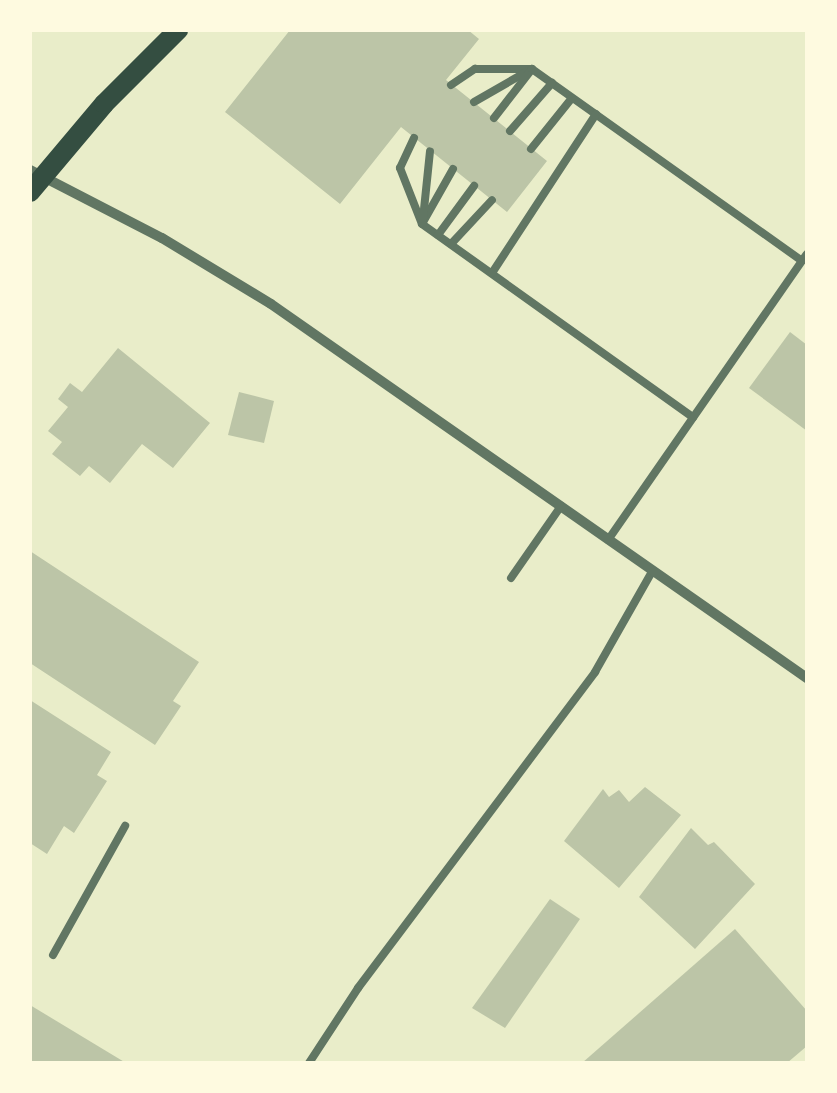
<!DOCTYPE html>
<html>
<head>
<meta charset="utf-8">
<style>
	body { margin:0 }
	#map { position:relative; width:837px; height:1093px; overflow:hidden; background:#e9edc9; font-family:"Crimson Pro",serif }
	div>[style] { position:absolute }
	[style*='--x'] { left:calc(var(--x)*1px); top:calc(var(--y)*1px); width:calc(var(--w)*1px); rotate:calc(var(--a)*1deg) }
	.building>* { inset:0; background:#bcc5a7 }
	.service>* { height:8px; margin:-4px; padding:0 4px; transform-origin:4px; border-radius:4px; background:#617663 }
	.minor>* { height:10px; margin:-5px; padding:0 5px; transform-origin:5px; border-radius:5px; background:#617663 }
	.secondary>* { height:20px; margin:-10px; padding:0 10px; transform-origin:10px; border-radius:10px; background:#344e41 }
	span { translate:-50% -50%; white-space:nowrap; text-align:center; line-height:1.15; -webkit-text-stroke:10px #fefae0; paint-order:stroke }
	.frame { position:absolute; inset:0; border:32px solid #fefae0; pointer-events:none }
</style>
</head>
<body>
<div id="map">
	<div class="building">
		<i style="clip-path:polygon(290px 30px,468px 30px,479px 39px,446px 80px,547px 161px,507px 212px,401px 127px,340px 204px,225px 112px)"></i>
		<i style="clip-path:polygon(790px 332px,807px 345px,807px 431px,749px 388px)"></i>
		<i style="clip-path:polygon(118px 348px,210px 423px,173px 468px,142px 444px,110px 483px,89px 466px,80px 476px,52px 454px,62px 442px,48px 431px,68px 407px,58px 399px,70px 383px,82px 392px)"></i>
		<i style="clip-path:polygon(239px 392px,274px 401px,264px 443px,228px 435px)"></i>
		<i style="clip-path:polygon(30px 551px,199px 662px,173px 701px,181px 706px,155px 745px,30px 663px)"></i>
		<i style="clip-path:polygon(30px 700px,111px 752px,97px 775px,107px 781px,74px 833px,64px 826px,47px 854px,30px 843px)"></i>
		<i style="clip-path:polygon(645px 787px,681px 815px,619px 888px,564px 841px,603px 789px,609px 797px,619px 790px,629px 802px)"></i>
		<i style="clip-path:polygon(691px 828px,708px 845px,714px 842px,755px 884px,695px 949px,639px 897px)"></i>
		<i style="clip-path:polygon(550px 899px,580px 919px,505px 1028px,472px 1008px)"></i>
		<i style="clip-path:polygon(735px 929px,807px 1011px,807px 1046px,787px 1063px,582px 1063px)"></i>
		<i style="clip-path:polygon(30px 1005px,126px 1063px,30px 1063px)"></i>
	</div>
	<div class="service">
		<i style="--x:451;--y:85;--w:29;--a:-34"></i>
		<i style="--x:475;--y:69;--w:57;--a:0"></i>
		<i style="--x:474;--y:102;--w:62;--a:-29.9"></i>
		<i style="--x:494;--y:118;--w:62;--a:-52.2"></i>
		<i style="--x:532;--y:69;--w:331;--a:35.4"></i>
		<i style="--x:510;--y:131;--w:64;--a:-48.8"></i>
		<i style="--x:414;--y:138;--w:33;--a:115"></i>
		<i style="--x:400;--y:168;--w:60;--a:68.6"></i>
		<i style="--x:531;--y:149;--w:65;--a:-51.2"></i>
		<i style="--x:453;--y:169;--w:63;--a:119.4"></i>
		<i style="--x:422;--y:224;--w:333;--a:35.5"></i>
		<i style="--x:423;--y:219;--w:68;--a:-84.1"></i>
		<i style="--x:438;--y:235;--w:61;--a:-53.7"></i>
		<i style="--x:451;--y:244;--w:60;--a:-47"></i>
		<i style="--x:492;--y:273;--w:190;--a:-56.8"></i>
		<i style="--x:608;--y:540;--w:348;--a:-55.2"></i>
		<i style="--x:511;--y:578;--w:88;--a:-55.2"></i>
		<i style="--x:53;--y:955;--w:148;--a:-60.8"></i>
		<i style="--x:309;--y:1063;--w:90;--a:-56.8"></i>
		<i style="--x:358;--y:988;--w:395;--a:-53.1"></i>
		<i style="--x:595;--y:672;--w:117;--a:-60.4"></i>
	</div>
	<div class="minor">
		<i style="--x:30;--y:170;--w:148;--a:27.3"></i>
		<i style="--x:162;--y:238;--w:127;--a:31.2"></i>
		<i style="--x:271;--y:304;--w:654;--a:34.91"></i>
	</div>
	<div class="secondary">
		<i style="--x:30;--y:192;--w:115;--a:-49.9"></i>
		<i style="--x:104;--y:104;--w:105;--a:-45"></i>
	</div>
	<div class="frame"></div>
</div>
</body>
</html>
